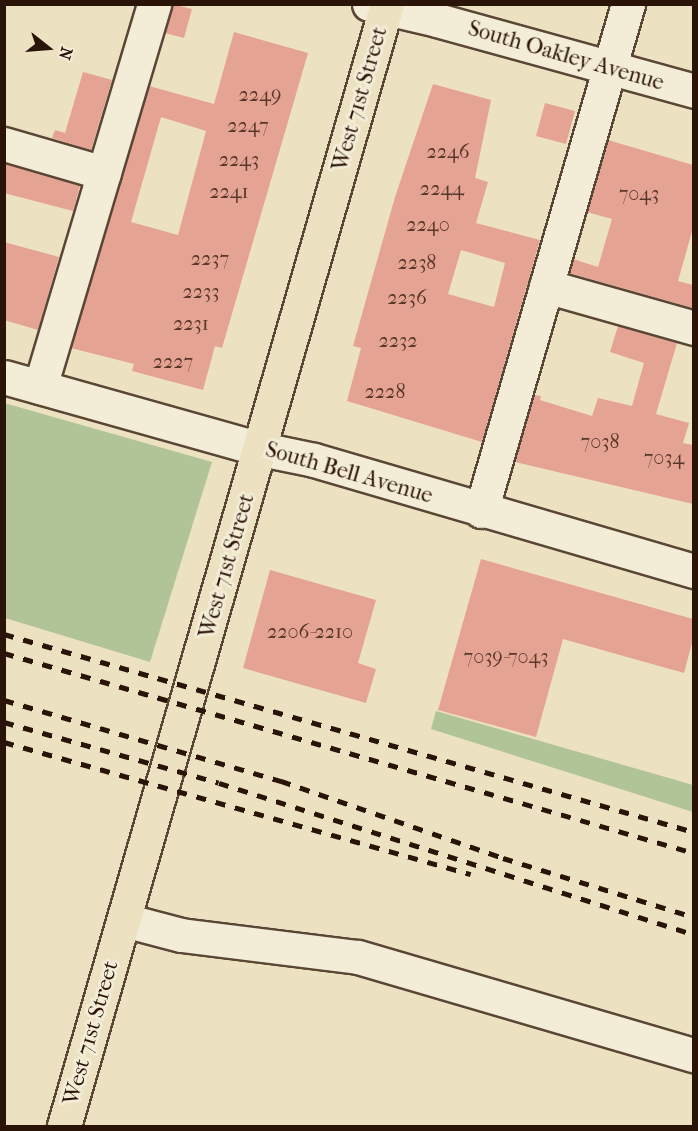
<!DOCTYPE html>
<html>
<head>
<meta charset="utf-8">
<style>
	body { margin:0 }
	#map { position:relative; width:698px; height:1131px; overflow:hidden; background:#ece1c0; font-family:"IM FELL French Canon",serif }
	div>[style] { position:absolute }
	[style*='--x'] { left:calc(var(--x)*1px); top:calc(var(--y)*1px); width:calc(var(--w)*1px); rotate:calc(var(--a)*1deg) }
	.green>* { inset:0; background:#b1c497 }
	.building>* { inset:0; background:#e5a493 }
	.roads { filter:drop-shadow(2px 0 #5a4635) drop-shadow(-2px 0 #5a4635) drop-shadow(0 2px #5a4635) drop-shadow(0 -2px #5a4635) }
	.minor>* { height:33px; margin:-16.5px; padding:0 16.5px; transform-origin:16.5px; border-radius:16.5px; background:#f3ecd6 }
	.major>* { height:33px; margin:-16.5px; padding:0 16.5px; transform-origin:16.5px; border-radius:16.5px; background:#ece1c0 }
	.rail>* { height:4.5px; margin-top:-2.25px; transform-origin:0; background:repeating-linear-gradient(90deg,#2a1307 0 10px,transparent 0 20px) }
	span { translate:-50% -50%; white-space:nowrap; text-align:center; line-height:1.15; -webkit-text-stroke:6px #f3ecd6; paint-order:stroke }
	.number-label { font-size:20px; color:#59372a }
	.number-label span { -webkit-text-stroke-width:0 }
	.street-label { font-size:22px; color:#2a1307 }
	.frame { position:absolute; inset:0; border:6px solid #2a1307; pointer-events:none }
	.north { position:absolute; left:18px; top:18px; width:60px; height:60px; -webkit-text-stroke:4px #f3ecd6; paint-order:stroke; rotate:107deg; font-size:16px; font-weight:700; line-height:24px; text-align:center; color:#2a1307 }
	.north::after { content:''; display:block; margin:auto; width:21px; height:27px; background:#2a1307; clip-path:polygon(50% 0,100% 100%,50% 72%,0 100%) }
</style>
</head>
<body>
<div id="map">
	<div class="green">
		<i style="clip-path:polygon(4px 403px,212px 462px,150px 662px,5px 618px)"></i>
		<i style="clip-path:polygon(436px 711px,693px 785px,693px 812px,431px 729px)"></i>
	</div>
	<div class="building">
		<i style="clip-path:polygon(172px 4px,192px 9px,184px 38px,165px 33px)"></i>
		<i style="clip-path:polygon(evenodd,234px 32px,308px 53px,222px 348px,215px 346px,203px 390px,132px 371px,134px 364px,71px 348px,149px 86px,214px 104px,234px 32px,161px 117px,206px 131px,178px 235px,131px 222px,161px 117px)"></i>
		<i style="clip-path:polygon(83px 72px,112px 80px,91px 150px,52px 138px,55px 130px,65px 133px)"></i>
		<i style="clip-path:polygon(evenodd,433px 84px,491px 100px,475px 178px,488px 182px,476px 223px,540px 240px,482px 442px,347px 401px,361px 348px,353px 346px,395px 197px,433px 84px,461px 250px,505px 263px,494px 307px,448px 294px,461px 250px)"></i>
		<i style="clip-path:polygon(545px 103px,575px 111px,566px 144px,536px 136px)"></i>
		<i style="clip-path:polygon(608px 140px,693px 165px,693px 228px,678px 281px,693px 285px,693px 308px,569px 273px,573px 259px,598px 267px,612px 219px,587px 212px)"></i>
		<i style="clip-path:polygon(4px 164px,80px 186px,73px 211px,4px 193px)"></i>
		<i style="clip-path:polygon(4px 242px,59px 257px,38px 330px,4px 320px)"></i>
		<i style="clip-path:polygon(618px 326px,677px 343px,656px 414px,689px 423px,683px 443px,693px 445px,693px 504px,515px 462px,534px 395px,541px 396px,540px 400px,592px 416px,598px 398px,632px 406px,644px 363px,610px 352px)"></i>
		<i style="clip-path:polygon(481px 559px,693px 619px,693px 639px,684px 673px,563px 639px,536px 737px,438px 710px)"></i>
		<i style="clip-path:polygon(270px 570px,376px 600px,358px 663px,376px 669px,366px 703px,243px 668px)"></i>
	</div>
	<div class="roads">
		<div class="minor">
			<i style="--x:369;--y:4;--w:70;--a:13.2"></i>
			<i style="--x:437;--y:20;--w:267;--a:15.4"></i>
			<i style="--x:4;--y:144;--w:104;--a:16.2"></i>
			<i style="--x:546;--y:286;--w:154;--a:15.8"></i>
			<i style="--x:4;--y:377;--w:267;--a:15.7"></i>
			<i style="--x:261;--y:449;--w:54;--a:11.7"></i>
			<i style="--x:314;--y:460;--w:396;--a:16.3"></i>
			<i style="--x:40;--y:387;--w:400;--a:-73.4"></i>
			<i style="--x:481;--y:511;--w:528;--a:-73.83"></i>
			<i style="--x:124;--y:920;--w:59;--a:14.7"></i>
			<i style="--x:181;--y:935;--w:178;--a:7.1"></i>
			<i style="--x:358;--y:957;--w:350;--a:16.3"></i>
		</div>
		<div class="major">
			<i style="--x:64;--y:1126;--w:1168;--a:-73.94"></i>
		</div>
	</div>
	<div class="rail">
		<i style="--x:4;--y:634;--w:718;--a:16.01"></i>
		<i style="--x:4;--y:653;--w:718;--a:16.16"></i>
		<i style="--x:4;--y:700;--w:289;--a:16.3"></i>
		<i style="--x:281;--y:781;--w:235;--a:19.1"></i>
		<i style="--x:503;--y:858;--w:200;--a:17.2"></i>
		<i style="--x:4;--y:722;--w:223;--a:15.8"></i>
		<i style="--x:219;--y:783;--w:499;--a:17.7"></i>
		<i style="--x:4;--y:742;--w:485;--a:15.8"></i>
	</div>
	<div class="number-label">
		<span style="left:260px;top:94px">2249</span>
		<span style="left:248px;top:125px">2247</span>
		<span style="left:448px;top:151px">2246</span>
		<span style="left:239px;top:159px">2243</span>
		<span style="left:442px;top:188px">2244</span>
		<span style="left:229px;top:191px">2241</span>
		<span style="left:639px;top:193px">7043</span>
		<span style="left:428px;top:224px">2240</span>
		<span style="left:210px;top:258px">2237</span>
		<span style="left:417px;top:262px">2238</span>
		<span style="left:201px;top:291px">2233</span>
		<span style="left:407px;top:297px">2236</span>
		<span style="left:191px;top:323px">2231</span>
		<span style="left:398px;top:340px">2232</span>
		<span style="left:173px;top:361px">2227</span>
		<span style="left:385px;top:391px">2228</span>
		<span style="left:600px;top:441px">7038</span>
		<span style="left:664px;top:457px">7034</span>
		<span style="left:310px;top:631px">2206-2210</span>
		<span style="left:506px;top:656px">7039-7043</span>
	</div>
	<div class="street-label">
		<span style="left:566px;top:56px;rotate:16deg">South Oakley Avenue</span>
		<span style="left:360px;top:99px;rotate:-74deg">West 71st Street</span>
		<span style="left:349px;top:473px;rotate:16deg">South Bell Avenue</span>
		<span style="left:227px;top:566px;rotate:-74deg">West 71st Street</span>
		<span style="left:91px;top:1033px;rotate:-74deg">West 71st Street</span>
	</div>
	<div class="frame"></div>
	<div class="north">N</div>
</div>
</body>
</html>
